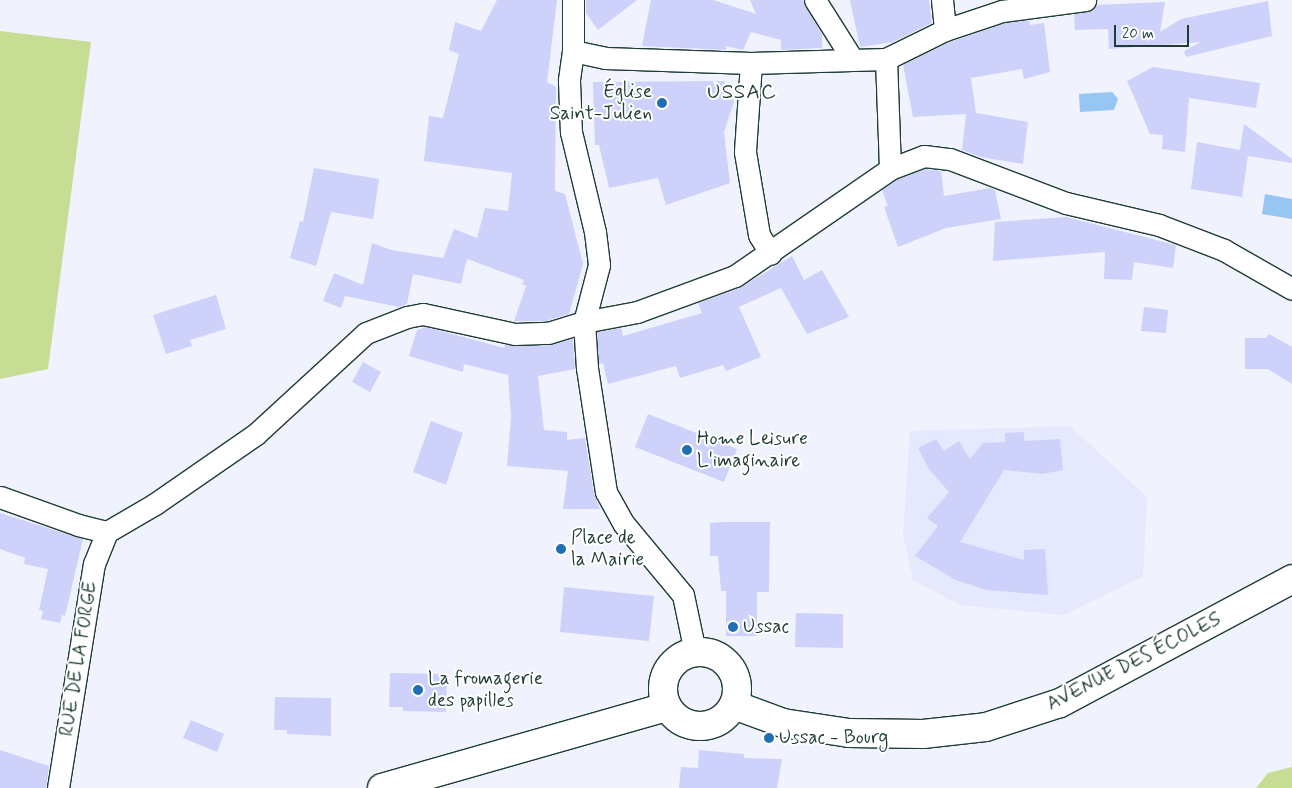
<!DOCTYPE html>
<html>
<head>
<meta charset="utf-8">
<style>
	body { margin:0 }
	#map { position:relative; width:1292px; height:788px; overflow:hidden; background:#f0f2fe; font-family:Mynerve,sans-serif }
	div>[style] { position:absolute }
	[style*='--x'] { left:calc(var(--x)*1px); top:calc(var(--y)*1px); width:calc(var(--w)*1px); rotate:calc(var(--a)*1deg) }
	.built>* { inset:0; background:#e6e8fd }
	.green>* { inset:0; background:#c6dd93 }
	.water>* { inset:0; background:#98c6f3 }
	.building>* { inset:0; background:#ced2fa }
	.roads { filter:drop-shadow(1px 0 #1f3d34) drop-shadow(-1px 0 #1f3d34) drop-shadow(0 1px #1f3d34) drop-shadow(0 -1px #1f3d34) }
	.street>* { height:21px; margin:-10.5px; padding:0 10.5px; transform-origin:10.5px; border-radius:10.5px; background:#fff }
	.secondary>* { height:28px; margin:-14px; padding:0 14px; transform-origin:14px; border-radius:14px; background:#fff }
	.secondary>.ring { margin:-14px; padding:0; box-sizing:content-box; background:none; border:28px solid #fff; border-radius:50% }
	.dots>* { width:14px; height:14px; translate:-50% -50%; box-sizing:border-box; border:2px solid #fff; border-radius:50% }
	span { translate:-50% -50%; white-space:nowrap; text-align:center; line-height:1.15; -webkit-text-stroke:4px #fff; paint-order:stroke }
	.poi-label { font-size:19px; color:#1f3d34 }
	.right { translate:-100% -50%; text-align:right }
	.left { translate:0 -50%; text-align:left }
	.street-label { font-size:19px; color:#1f3d34 }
	.quarter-label { font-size:21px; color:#1f3d34; letter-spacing:1px }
	.scale { position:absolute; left:1114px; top:25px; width:75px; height:22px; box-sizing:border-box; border:2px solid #1f3d34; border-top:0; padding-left:6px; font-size:15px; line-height:18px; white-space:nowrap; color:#1f3d34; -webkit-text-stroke:4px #fff; paint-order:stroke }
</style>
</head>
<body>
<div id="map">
	<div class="built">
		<i style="clip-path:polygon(1070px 426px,1147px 497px,1143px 576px,1064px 615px,960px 605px,913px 580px,903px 534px,910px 431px)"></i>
	</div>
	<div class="green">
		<i style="clip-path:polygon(0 31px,91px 42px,48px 369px,0 379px)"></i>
		<i style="clip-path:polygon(1292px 767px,1292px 788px,1256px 788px,1268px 773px)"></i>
	</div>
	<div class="water">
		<i style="clip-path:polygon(1112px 92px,1118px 99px,1114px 110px,1080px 112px,1079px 94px)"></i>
		<i style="clip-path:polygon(1265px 194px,1292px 199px,1292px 219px,1262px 214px)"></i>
	</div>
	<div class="building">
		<i style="clip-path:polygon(497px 0,557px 0,547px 82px,556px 87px,555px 191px,565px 194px,583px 264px,569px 314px,546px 321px,514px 321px,526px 286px,522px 284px,524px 280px,467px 259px,461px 284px,413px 274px,407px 304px,399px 307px,345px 296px,341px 308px,323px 301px,334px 273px,363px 285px,372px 243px,391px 250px,443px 258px,454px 229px,477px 238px,485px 208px,508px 211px,512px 173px,424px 161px,429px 116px,443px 118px,459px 54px,449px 50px,455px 22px,481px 31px)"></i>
		<i style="clip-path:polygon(586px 0,637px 0,598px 30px,586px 13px)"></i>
		<i style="clip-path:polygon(651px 0,713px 0,756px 14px,750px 0,803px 0,822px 34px,822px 48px,781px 50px,781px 40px,751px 32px,743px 50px,726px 46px,726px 50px,642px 46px)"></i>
		<i style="clip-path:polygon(850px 0,929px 0,932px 23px,893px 42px,860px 47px)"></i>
		<i style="clip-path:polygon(1268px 1px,1272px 36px,1186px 57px,1184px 51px,1201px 42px,1109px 49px,1108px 29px,1075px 30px,1074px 14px,1087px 12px,1096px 5px,1165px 2px,1160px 32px,1181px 19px)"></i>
		<i style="clip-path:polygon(1029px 20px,1030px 25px,1044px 23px,1050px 72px,1024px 79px,1022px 69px,971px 78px,976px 113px,1028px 122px,1023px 164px,981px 157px,962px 150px,966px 114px,913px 117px,903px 64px,950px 42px,1005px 23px)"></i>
		<i style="clip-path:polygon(1153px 67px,1260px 83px,1256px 108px,1189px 98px,1185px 152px,1162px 149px,1163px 135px,1150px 134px,1127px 81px)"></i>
		<i style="clip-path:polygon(724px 81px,734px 102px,724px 132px,730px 183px,666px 205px,658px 178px,609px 188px,599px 145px,595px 145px,593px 82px)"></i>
		<i style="clip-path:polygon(1244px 124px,1292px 159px,1292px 163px,1248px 156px,1242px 197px,1191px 189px,1197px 142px,1240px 150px)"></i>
		<i style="clip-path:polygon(314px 168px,379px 179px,373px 219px,331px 212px,316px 266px,290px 258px,300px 221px,303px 222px)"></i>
		<i style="clip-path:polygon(926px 169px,941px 171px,944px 196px,990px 188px,995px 190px,1001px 219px,946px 228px,898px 247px,884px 207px,888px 206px,882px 190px,896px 180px)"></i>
		<i style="clip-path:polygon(1066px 217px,1176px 245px,1173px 268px,1134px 262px,1132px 280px,1104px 279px,1105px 252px,993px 261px,995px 222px)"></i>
		<i style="clip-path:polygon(792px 256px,804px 280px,822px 270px,849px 317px,807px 334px,781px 288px,739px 307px,761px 357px,726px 371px,723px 365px,680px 378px,676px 366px,608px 384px,603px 363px,599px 364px,597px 332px,621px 328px,623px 336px,702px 313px,698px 303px,740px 288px)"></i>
		<i style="clip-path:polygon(216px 295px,226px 329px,190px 340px,192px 346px,166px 354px,153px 315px)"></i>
		<i style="clip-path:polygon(1144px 307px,1168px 310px,1166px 333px,1141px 331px)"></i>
		<i style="clip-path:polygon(426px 327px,504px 348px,505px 345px,549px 345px,573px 339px,575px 369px,538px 376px,544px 430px,567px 432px,567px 440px,585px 438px,594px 494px,600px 509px,563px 509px,568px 471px,507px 466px,511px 417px,508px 375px,464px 364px,463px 372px,409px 356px,417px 330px)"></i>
		<i style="clip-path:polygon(1269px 334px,1292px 347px,1292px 384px,1268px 369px,1245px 369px,1245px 338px,1266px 338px)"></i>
		<i style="clip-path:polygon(363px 362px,381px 372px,370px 392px,352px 382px)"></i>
		<i style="clip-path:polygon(648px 414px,737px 449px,724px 482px,635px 447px)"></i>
		<i style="clip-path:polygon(431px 421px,463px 433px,446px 485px,413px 472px)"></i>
		<i style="clip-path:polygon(1024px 432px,1024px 441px,1060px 439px,1063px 470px,1042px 474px,1004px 470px,960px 542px,1024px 560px,1024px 550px,1045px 549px,1048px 595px,986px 590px,956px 580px,915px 556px,938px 526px,927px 518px,949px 492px,929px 469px,918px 448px,936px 439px,944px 451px,959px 441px,970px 459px,983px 443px,1005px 442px,1005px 433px)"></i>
		<i style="clip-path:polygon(0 513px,83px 539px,65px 616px,62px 615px,60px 623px,41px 619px,43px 611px,39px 610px,48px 569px,24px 564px,25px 558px,0 549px)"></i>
		<i style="clip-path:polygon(723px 522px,770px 522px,769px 592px,757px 592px,757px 636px,726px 636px,726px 591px,721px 591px,718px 556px,710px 556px,710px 523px)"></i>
		<i style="clip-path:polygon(564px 587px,654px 596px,649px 641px,560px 632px)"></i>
		<i style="clip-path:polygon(796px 613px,843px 614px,843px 648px,795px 647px)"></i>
		<i style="clip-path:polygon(390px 673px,447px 674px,446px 712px,403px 711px,403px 707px,389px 707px)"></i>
		<i style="clip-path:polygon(275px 697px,331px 698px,331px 736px,287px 734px,287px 730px,274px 730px)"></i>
		<i style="clip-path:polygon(191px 720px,224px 734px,217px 752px,183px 738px)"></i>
		<i style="clip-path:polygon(0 750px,49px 766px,46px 788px,0 788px)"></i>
		<i style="clip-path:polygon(699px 750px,744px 754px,744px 758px,782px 759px,777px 788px,679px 788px,681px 767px,698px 768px)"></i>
	</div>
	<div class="roads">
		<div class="street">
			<i style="--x:573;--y:0;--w:51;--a:90"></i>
			<i style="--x:573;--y:51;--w:30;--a:98"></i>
			<i style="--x:569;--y:81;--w:51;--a:87.8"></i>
			<i style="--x:571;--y:132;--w:103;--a:76.5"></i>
			<i style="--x:595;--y:232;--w:33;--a:83"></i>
			<i style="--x:599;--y:265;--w:59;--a:104.7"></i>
			<i style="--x:584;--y:322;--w:54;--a:-10.7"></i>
			<i style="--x:637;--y:312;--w:104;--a:-20.2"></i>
			<i style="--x:735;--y:276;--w:188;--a:-34.6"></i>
			<i style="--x:890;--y:169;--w:36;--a:-21"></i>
			<i style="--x:924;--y:156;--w:26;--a:7"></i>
			<i style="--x:950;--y:159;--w:124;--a:20.8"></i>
			<i style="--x:1066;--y:203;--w:96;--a:13.3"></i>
			<i style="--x:1159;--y:225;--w:70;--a:21"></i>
			<i style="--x:1224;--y:250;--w:78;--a:29.8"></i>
			<i style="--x:815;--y:0;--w:71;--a:57.7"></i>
			<i style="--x:942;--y:0;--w:30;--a:84"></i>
			<i style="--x:573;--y:51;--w:33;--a:12"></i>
			<i style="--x:605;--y:58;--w:146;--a:2"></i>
			<i style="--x:751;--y:63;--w:135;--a:-1.7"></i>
			<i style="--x:886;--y:59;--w:66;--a:-26.2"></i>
			<i style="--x:945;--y:30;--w:60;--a:-18.4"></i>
			<i style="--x:1002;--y:11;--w:84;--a:-7.5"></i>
			<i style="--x:886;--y:59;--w:110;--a:87.9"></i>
			<i style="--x:751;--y:63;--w:89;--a:93.9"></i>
			<i style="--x:745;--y:152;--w:84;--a:80.4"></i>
			<i style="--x:759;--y:235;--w:22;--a:58"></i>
			<i style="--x:0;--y:497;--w:83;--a:19.7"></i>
			<i style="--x:78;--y:525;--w:30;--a:14"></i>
			<i style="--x:107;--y:532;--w:56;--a:-30.3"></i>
			<i style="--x:155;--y:504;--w:123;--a:-34.7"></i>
			<i style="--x:256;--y:434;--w:149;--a:-42.6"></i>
			<i style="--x:366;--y:333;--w:44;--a:-21.3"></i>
			<i style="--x:407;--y:317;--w:16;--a:-11"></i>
			<i style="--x:423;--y:314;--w:94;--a:12.3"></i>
			<i style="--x:515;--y:334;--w:33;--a:-2"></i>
			<i style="--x:548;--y:333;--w:38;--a:-17"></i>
			<i style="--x:584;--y:322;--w:46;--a:86.3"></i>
			<i style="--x:587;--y:368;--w:125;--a:81.3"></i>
			<i style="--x:606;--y:492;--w:37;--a:61"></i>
			<i style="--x:624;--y:524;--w:92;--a:50.3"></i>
			<i style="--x:683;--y:595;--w:58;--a:78.1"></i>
			<i style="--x:58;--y:788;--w:227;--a:-80.9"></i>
			<i style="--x:94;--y:564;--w:35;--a:-68"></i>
		</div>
		<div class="secondary">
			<i class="ring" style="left:663px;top:652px;width:46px;height:46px"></i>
			<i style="--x:734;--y:705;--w:52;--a:20.2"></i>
			<i style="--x:783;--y:723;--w:67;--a:8.6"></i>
			<i style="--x:849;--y:733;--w:74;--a:0.8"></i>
			<i style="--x:923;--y:734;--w:63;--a:-6.3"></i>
			<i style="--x:986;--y:727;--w:78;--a:-18"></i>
			<i style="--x:1060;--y:703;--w:263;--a:-28.1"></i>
			<i style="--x:382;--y:788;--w:296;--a:-15.9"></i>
		</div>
	</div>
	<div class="dots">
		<i style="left:662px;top:103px;background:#1f6fb2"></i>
		<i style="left:687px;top:450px;background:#1f6fb2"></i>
		<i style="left:561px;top:549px;background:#1f6fb2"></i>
		<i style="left:733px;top:627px;background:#1f6fb2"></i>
		<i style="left:418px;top:690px;background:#1f6fb2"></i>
		<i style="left:769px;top:738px;background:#1f6fb2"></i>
	</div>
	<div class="poi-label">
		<span class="right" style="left:652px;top:103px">Église<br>Saint-Julien</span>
		<span class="left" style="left:697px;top:450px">Home Leisure<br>L'imaginaire</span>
		<span class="left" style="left:571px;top:549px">Place de<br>la Mairie</span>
		<span class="left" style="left:743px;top:627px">Ussac</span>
		<span class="left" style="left:428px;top:690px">La fromagerie<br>des papilles</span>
		<span class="left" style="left:779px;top:738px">Ussac - Bourg</span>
	</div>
	<div class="street-label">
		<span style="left:79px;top:659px;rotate:-81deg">RUE DE LA FORGE</span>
		<span style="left:1134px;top:662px;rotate:-27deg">AVENUE DES ÉCOLES</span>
	</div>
	<div class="quarter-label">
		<span style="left:742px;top:92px">USSAC</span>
	</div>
	<div class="scale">20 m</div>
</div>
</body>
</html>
